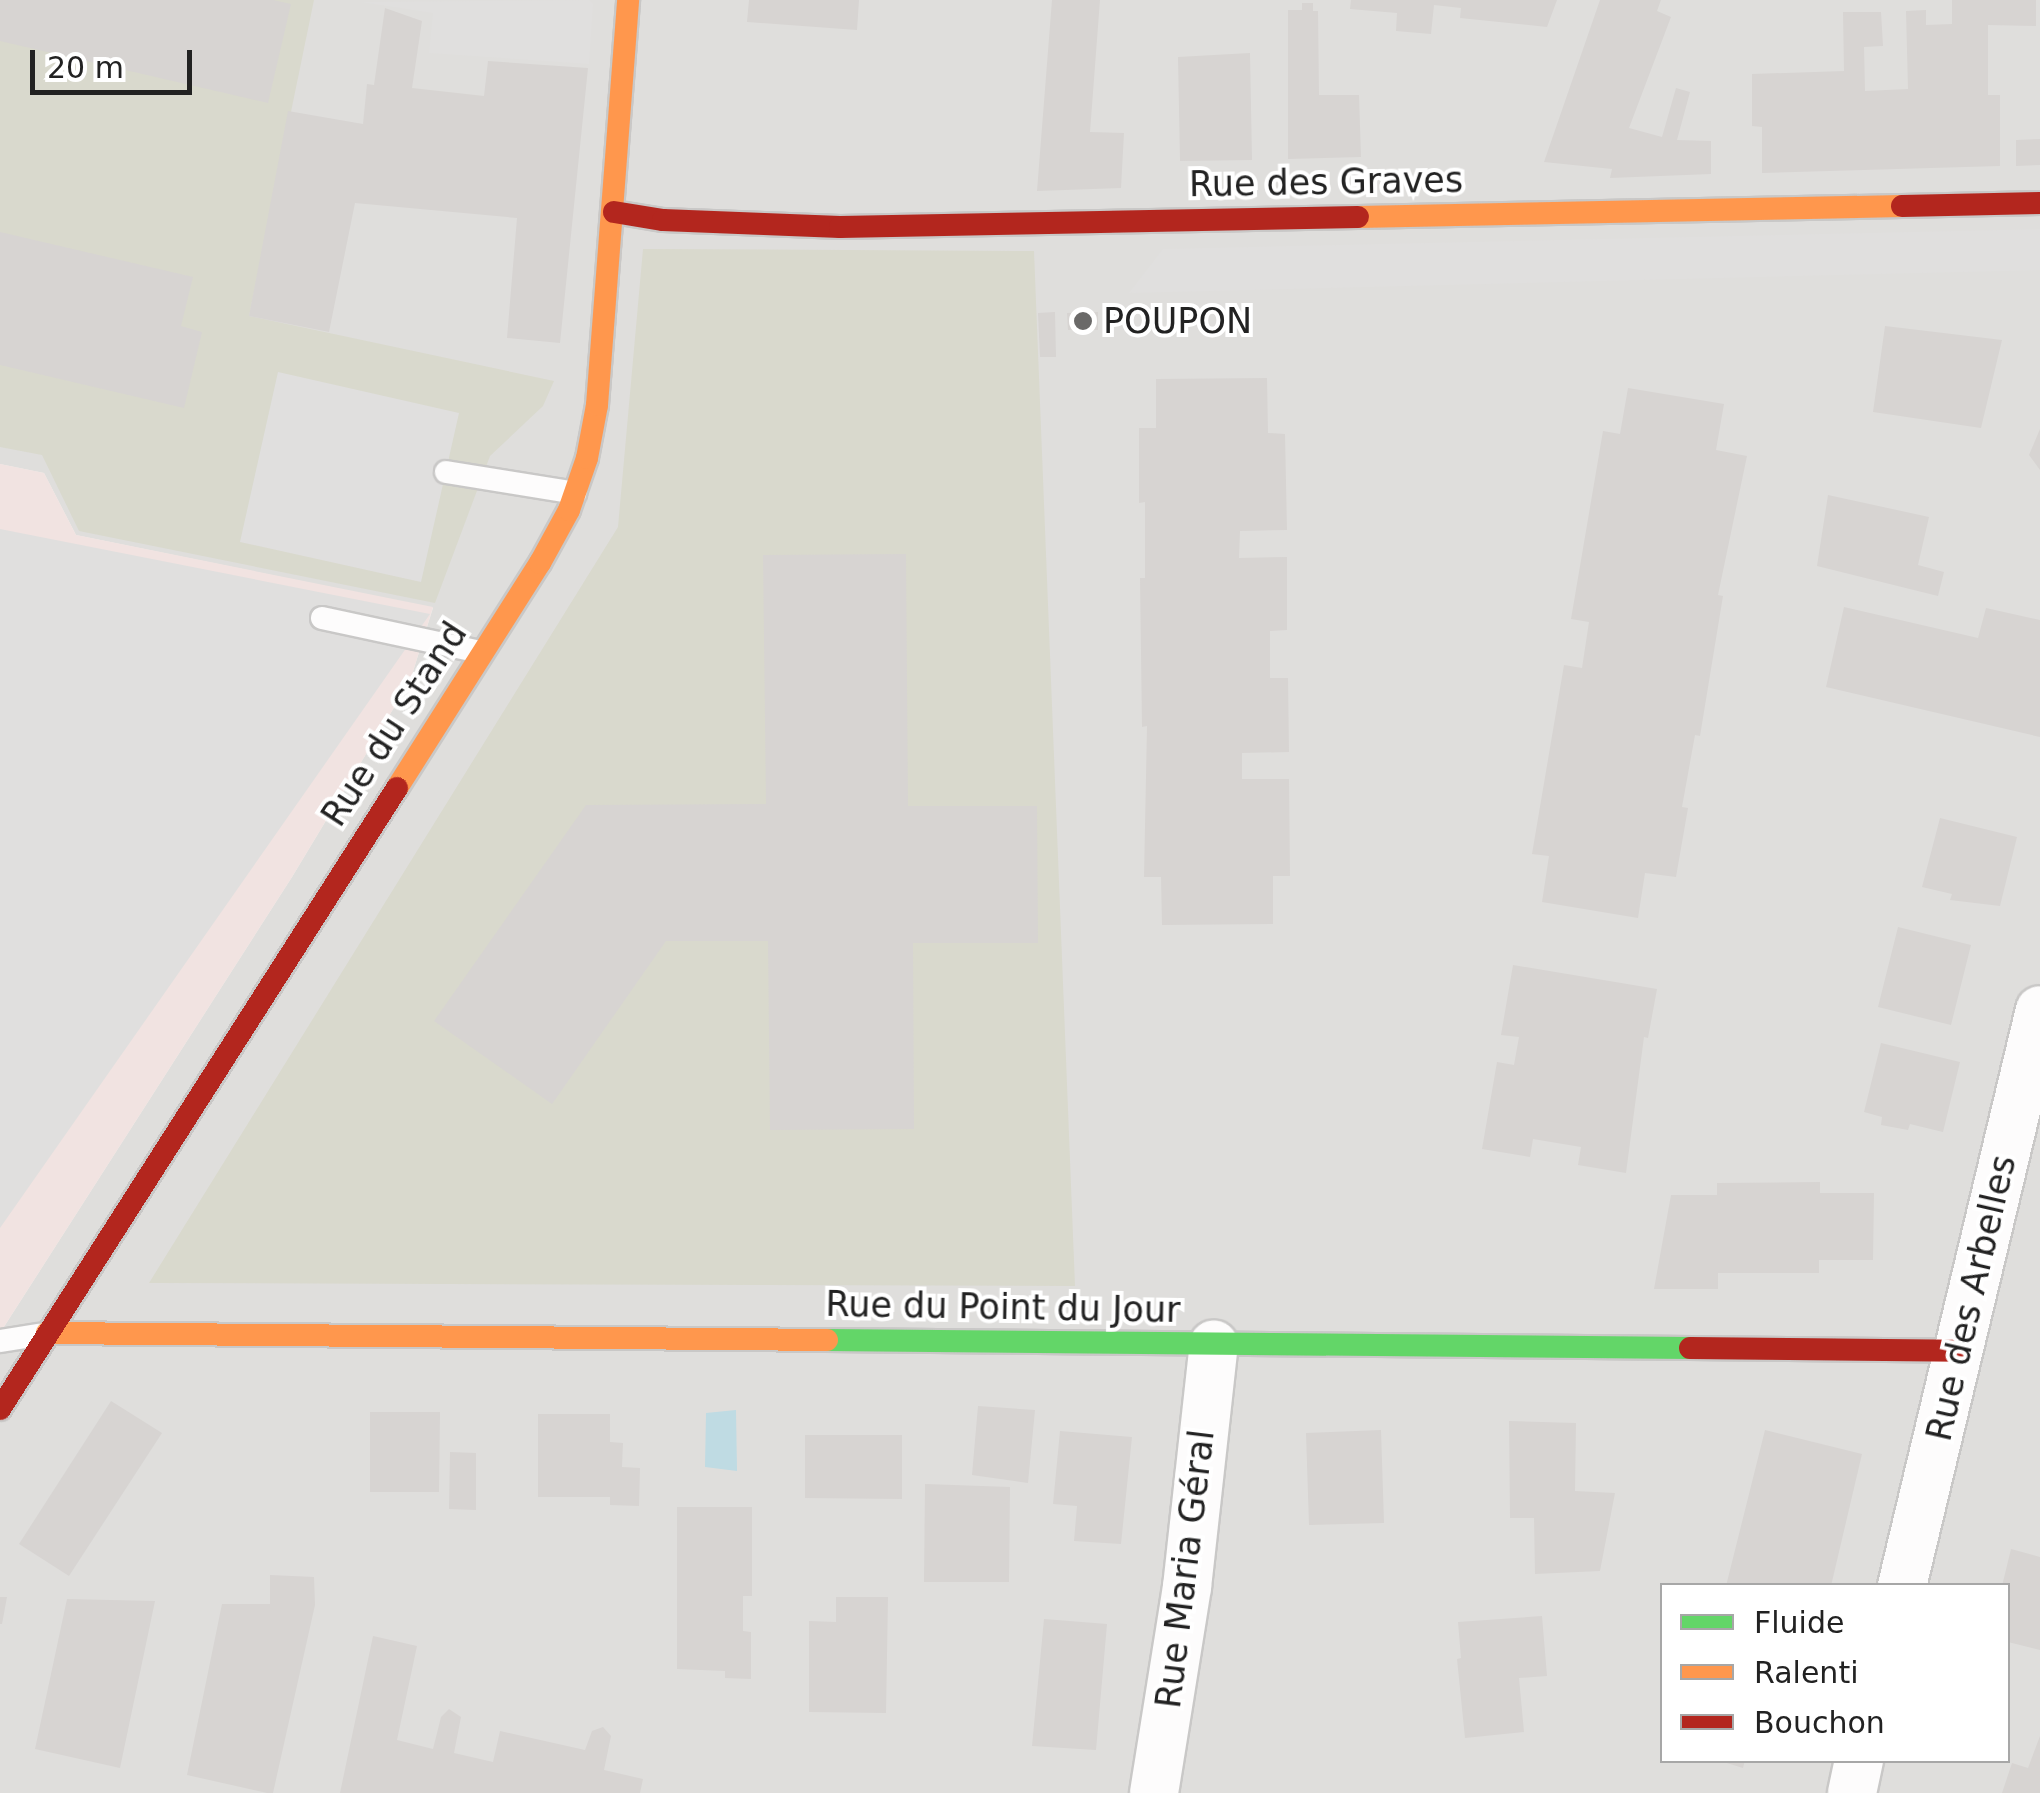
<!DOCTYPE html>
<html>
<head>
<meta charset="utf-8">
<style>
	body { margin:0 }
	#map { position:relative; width:2040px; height:1793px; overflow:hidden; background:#f0eeeb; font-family:"DejaVu Sans",sans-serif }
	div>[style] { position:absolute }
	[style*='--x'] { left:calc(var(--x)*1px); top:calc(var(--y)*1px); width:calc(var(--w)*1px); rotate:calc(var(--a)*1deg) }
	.residential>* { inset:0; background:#dfdedc }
	.commercial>* { inset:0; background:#f1e3e1 }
	.construction>* { inset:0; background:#d9d9cd }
	.parking>* { inset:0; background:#e0dfde }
	.water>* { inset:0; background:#bfdbe3 }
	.building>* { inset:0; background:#d7d4d2 }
	.roads { filter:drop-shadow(2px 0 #c9c8c7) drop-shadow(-2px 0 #c9c8c7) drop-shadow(0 2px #c9c8c7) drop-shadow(0 -2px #c9c8c7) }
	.lane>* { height:22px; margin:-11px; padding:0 11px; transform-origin:11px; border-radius:11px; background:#fdfcfc }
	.street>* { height:48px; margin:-24px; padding:0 24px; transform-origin:24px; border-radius:24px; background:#fdfcfc }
	.fast>* { height:22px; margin:-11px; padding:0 11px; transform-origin:11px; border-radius:11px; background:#63d668 }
	.slow>* { height:22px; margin:-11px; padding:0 11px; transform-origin:11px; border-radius:11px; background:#ff974d }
	.jam>* { height:22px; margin:-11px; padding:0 11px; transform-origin:11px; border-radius:11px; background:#b3261e }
	.dots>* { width:28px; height:28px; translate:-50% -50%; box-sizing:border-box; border:5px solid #fff; border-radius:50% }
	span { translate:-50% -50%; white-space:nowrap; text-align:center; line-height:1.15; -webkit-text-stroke:8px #fff; paint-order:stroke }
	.street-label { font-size:35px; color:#222 }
	.poi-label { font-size:35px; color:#222 }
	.left { translate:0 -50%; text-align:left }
	.legend { position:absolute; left:1660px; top:1583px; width:350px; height:180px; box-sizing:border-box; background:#fff; border:2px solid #a7a7a7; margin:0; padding:12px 18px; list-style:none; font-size:30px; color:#222 }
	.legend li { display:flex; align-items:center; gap:20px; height:50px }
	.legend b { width:50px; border:2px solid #a7a7a7 }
	.scale { position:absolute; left:30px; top:50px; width:162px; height:45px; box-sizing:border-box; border:5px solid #222; border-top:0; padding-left:12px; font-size:30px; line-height:35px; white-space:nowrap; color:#222; -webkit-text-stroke:8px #fff; paint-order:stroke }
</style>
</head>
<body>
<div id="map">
	<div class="residential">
		<i style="clip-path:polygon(evenodd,0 0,2040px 0,2040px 1793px,0 1793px,0 1333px,292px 877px,410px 681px,433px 608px,76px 535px,44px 473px,0 464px,0 0,1662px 1586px,2008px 1586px,2008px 1760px,1662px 1760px,1662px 1586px)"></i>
	</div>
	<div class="commercial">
		<i style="clip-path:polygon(0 464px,44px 473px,76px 535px,433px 607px,410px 681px,292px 877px,0 1333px)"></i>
	</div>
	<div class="construction">
		<i style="clip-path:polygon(0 0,314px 0,249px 316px,554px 381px,543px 406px,490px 456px,435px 603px,79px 531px,42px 455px,0 447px)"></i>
		<i style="clip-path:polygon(643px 249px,1034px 251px,1075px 1286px,149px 1283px,618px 527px)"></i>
	</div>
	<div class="parking">
		<i style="clip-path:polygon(589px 0,593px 4px,589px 64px,429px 53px,433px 13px,361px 2px)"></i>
		<i style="clip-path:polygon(2040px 229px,2040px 270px,1129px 293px,1163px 249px)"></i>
		<i style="clip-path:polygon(278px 372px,459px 413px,421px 582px,240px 542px)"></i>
		<i style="clip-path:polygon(0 529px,430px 614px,0 1228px)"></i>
	</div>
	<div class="water">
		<i style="clip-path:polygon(736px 1410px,737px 1471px,705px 1467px,706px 1413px)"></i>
	</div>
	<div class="building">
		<i style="clip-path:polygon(0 0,273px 0,291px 4px,268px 103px,0 41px)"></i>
		<i style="clip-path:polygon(749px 0,859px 0,857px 30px,747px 22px)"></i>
		<i style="clip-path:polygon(1052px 0,1100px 0,1090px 132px,1124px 133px,1121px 188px,1037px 191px)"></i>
		<i style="clip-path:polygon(1351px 0,1557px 0,1547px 27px,1460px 18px,1461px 8px,1434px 5px,1431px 34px,1396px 31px,1397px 13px,1350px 9px)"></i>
		<i style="clip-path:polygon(1600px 0,1661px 0,1657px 11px,1671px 17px,1629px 128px,1662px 137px,1676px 88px,1690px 92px,1677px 140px,1711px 141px,1711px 174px,1610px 178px,1612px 169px,1544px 162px)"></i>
		<i style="clip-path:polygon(1952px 0,2036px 0,2036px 26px,1988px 25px,1988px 95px,2000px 95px,2000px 166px,1762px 173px,1762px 127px,1752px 126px,1752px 74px,1844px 71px,1843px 12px,1881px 12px,1883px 46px,1864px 47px,1865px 91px,1908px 89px,1906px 11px,1926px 10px,1926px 25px,1952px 24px)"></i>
		<i style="clip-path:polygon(1302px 3px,1313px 3px,1313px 11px,1318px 11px,1319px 95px,1359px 95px,1361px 157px,1288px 159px,1288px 10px,1302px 10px)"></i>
		<i style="clip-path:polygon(385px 8px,422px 21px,412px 88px,484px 96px,488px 61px,588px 68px,560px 343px,507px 338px,517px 218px,355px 203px,329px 332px,249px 316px,288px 111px,363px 124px,367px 84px,374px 85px)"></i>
		<i style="clip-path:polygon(1250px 53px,1252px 160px,1180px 161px,1178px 57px)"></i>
		<i style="clip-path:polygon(2040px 139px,2040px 165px,2016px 166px,2016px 140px)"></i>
		<i style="clip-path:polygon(0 232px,193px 277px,181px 326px,202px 332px,184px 408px,0 365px)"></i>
		<i style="clip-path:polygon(1055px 312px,1056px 357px,1040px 357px,1038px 313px)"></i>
		<i style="clip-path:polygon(1098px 312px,1098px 330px,1068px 330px,1067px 313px)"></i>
		<i style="clip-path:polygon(1885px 326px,2002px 340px,1981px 428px,1873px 412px)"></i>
		<i style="clip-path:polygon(1267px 378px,1268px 433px,1285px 434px,1287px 530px,1240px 531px,1239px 558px,1287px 557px,1287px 630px,1270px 631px,1270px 678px,1288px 678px,1289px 752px,1242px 753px,1242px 779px,1289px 779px,1290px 876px,1273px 876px,1273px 924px,1162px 925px,1161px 877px,1144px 877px,1147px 726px,1142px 727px,1140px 578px,1145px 578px,1145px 502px,1139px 503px,1139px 428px,1156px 428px,1156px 379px)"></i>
		<i style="clip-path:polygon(1628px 388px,1724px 404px,1716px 450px,1747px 456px,1718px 595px,1723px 596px,1700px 736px,1695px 735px,1682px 807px,1688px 808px,1676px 877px,1645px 873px,1638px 918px,1542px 902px,1549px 856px,1532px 854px,1564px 665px,1582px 668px,1589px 622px,1571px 619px,1603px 431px,1620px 434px)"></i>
		<i style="clip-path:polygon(2040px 429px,2040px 470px,2029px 455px)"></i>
		<i style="clip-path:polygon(1828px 495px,1929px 517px,1918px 565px,1944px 572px,1938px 596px,1817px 566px)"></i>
		<i style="clip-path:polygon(906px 554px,908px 806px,1037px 806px,1038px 943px,913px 943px,914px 1129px,770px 1130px,768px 941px,666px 941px,552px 1104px,434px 1021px,586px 805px,766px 804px,763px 555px)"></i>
		<i style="clip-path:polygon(1844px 607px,1978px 638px,1986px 608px,2040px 620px,2040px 737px,1826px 687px)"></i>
		<i style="clip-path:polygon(1940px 818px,2017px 837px,2000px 906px,1950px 900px,1952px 894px,1922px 887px)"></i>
		<i style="clip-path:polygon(1898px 927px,1971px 945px,1951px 1025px,1878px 1007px)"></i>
		<i style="clip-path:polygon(1513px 965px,1657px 989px,1648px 1038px,1644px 1037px,1626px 1173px,1578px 1165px,1581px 1147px,1533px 1139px,1530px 1157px,1482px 1149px,1497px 1062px,1514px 1065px,1519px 1037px,1501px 1035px)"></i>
		<i style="clip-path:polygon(1881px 1043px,1960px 1062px,1943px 1132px,1910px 1124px,1908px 1130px,1881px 1125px,1882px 1117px,1864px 1112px)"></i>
		<i style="clip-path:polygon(1820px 1182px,1820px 1193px,1874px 1193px,1873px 1260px,1819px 1260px,1819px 1273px,1718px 1273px,1718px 1289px,1654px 1289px,1671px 1195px,1717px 1195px,1717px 1183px)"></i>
		<i style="clip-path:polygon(111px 1401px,162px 1433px,69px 1576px,19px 1544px)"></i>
		<i style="clip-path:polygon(978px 1406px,1035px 1410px,1028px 1483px,972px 1475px)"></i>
		<i style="clip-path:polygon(370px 1412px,440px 1412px,439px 1492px,370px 1492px)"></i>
		<i style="clip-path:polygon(538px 1414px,610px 1414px,610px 1442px,623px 1443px,622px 1467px,640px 1468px,639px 1506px,610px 1505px,610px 1497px,538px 1497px)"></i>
		<i style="clip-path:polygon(1509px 1421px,1576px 1423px,1575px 1491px,1615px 1493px,1600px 1571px,1535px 1574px,1534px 1518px,1510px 1518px)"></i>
		<i style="clip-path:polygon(1381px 1430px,1384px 1523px,1309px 1525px,1306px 1433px)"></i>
		<i style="clip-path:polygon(1765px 1430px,1862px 1454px,1831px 1586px,1726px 1586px)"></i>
		<i style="clip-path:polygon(1060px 1431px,1132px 1437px,1121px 1544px,1074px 1541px,1077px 1506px,1053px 1504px)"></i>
		<i style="clip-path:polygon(805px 1435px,902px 1435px,902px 1499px,805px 1498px)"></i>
		<i style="clip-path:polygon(450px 1452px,476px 1453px,476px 1510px,449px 1509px)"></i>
		<i style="clip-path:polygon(925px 1484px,1010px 1487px,1009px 1582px,924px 1582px)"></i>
		<i style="clip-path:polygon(677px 1507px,752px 1507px,752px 1596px,743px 1596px,743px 1631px,751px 1632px,751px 1679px,725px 1678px,725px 1671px,677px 1669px)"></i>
		<i style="clip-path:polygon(2011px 1549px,2040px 1557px,2040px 1650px,2008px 1642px,2008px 1586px,2002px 1586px)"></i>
		<i style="clip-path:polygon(270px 1575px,314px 1577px,315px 1605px,273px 1793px,267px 1793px,187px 1775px,222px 1604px,270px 1604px)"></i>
		<i style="clip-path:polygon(0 1597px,7px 1597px,2px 1624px,0 1624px)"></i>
		<i style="clip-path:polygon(836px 1597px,888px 1597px,886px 1713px,809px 1712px,809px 1621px,836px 1622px)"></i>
		<i style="clip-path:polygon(67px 1599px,155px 1601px,120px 1768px,35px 1749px)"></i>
		<i style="clip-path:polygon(1542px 1616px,1547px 1676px,1519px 1678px,1524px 1732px,1465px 1738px,1457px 1659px,1461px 1658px,1458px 1622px)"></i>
		<i style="clip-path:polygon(1044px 1619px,1107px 1624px,1096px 1750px,1032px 1746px)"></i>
		<i style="clip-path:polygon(373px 1636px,417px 1646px,397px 1740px,433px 1749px,441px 1717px,449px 1709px,461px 1717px,454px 1753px,493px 1762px,500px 1731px,585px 1750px,592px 1731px,603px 1727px,611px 1736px,604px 1770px,643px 1779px,640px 1793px,340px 1793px)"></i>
		<i style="clip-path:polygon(2040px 1736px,2040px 1793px,2002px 1793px,2012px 1763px,2028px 1768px)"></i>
		<i style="clip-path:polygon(1717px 1760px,1745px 1760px,1743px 1768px)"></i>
	</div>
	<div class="roads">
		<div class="lane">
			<i style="--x:446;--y:472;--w:131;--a:9.2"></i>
			<i style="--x:322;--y:618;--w:162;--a:12.1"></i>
			<i style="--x:0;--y:1341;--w:39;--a:-9"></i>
		</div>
		<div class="street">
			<i style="--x:1902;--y:1586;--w:592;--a:-76.53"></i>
			<i style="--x:1154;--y:1793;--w:209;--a:-80.9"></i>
			<i style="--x:1187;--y:1587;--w:244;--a:-83.7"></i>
			<i style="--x:1852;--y:1793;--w:34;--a:-78"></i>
		</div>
		<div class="fast">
			<i style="--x:827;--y:1340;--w:863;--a:0.53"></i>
		</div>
		<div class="slow">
			<i style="--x:1358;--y:217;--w:544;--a:-1.16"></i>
			<i style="--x:397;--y:788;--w:267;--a:-57.6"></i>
			<i style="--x:540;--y:563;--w:60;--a:-61.3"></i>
			<i style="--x:569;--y:510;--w:55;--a:-70.9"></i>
			<i style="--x:587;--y:458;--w:54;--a:-79.3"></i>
			<i style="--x:597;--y:405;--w:406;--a:-85.6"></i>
			<i style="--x:47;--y:1333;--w:780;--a:0.51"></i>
		</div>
		<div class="jam">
			<i style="--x:1902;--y:206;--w:138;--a:-1.2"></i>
			<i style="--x:614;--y:212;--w:50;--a:9.3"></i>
			<i style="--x:663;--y:220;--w:177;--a:2.3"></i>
			<i style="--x:840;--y:227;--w:518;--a:-1.11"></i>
			<i style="--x:1690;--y:1348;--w:269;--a:0.6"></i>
			<i style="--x:0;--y:1409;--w:737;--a:-57.41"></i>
		</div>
	</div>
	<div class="dots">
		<i style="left:1083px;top:321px;background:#6a6968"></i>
	</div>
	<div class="street-label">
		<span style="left:1326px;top:182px;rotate:-1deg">Rue des Graves</span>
		<span style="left:394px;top:724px;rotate:-57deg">Rue du Stand</span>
		<span style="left:1971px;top:1298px;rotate:-77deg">Rue des Arbelles</span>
		<span style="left:1003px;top:1307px;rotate:1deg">Rue du Point du Jour</span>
		<span style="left:1185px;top:1569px;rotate:-83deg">Rue Maria Géral</span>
	</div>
	<div class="poi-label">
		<span class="left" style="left:1103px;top:321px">POUPON</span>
	</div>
	<ul class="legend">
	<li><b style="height:12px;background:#63d668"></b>Fluide</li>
	<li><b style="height:12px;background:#ff974d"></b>Ralenti</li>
	<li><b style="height:12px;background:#b3261e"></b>Bouchon</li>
	</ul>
	<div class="scale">20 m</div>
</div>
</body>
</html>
